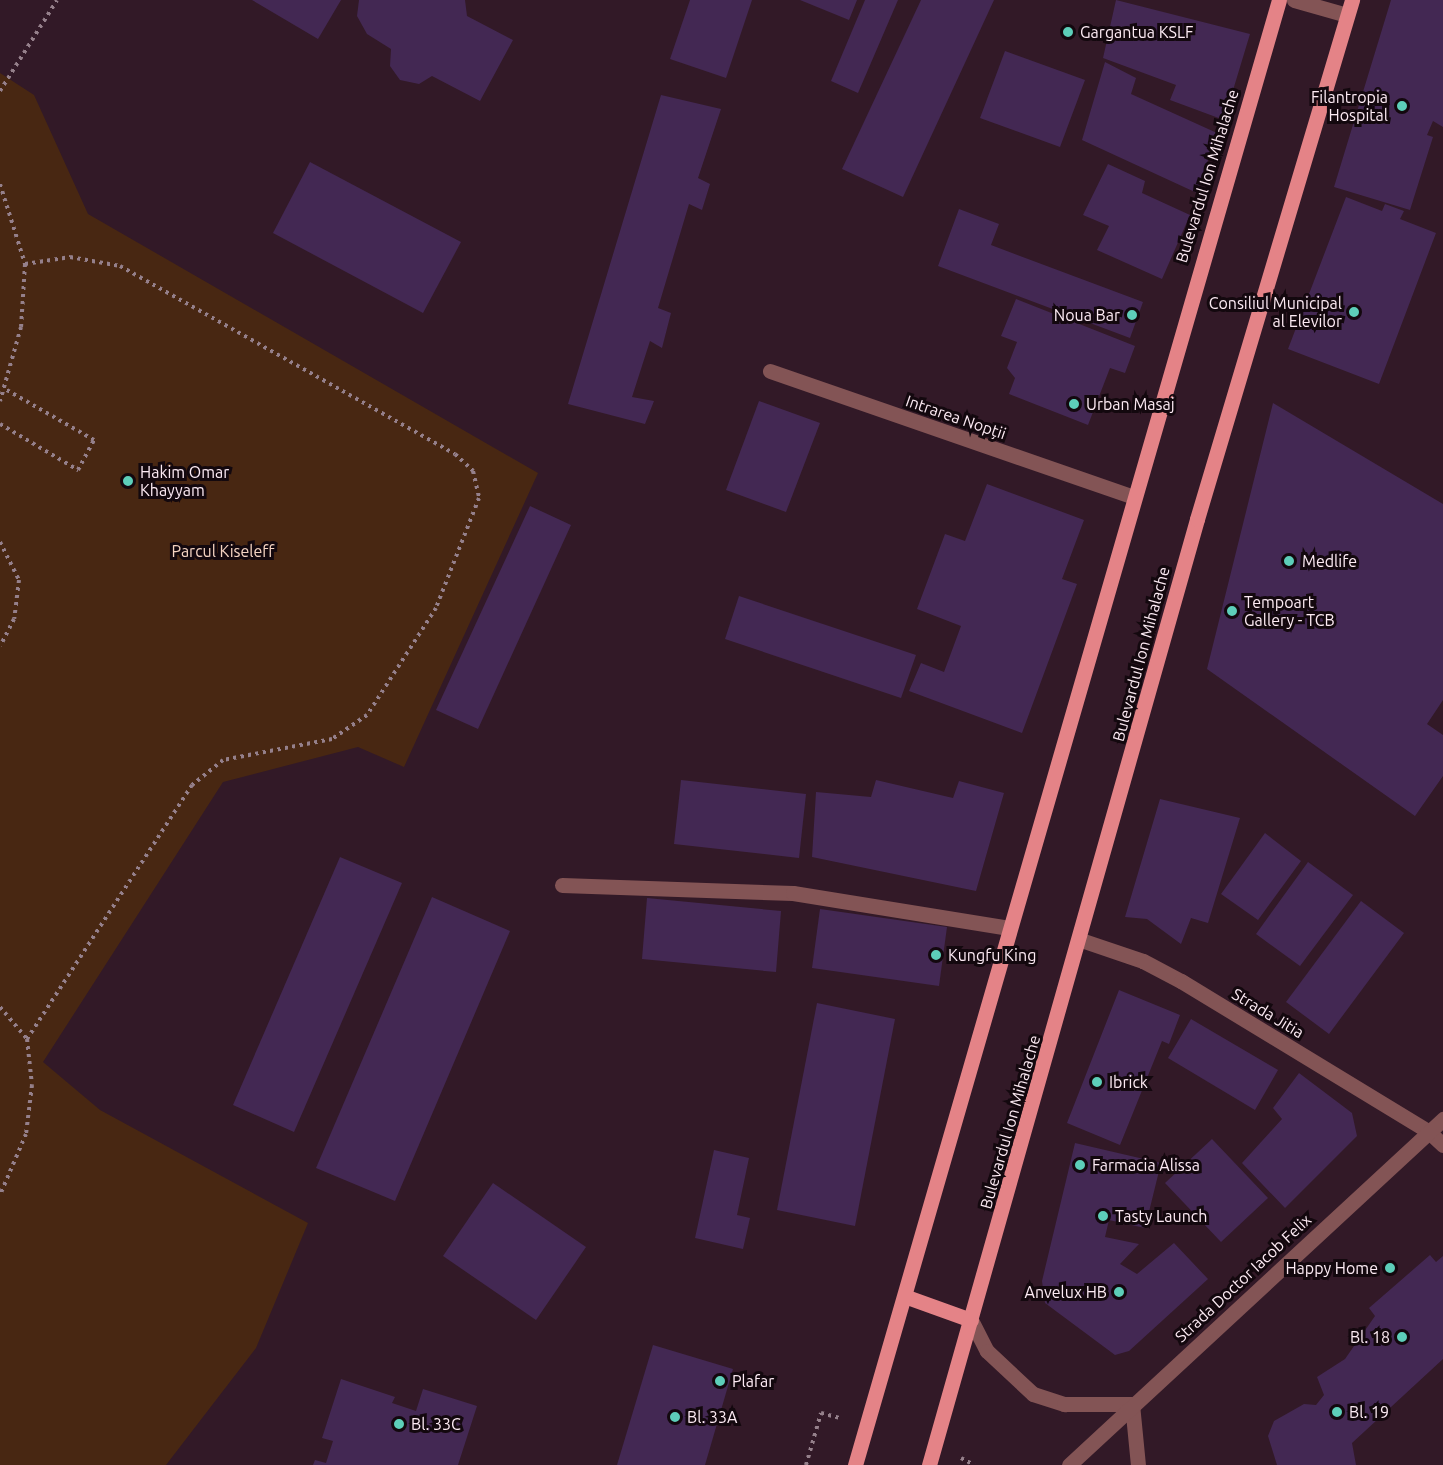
<!DOCTYPE html>
<html>
<head>
<meta charset="utf-8">
<style>
	body { margin:0 }
	#map { position:relative; width:1443px; height:1465px; overflow:hidden; background:#321927; font-family:Ubuntu,sans-serif }
	div>[style] { position:absolute }
	[style*='--x'] { left:calc(var(--x)*1px); top:calc(var(--y)*1px); width:calc(var(--w)*1px); rotate:calc(var(--a)*1deg) }
	.green>* { inset:0; background:#482712 }
	.building>* { inset:0; background:#432853 }
	.path>* { height:4px; margin-top:-2px; transform-origin:0; background:repeating-linear-gradient(90deg,#95808b 0 3px,transparent 0 7.5px) }
	.service>* { height:15px; margin:-7.5px; padding:0 7.5px; transform-origin:7.5px; border-radius:7.5px; background:#835455 }
	.minor>* { height:15px; margin:-7.5px; padding:0 7.5px; transform-origin:7.5px; border-radius:7.5px; background:#835455 }
	.tertiary>* { height:15px; margin:-7.5px; padding:0 7.5px; transform-origin:7.5px; border-radius:7.5px; background:#835455 }
	.primary>* { height:15px; margin:-7.5px; padding:0 7.5px; transform-origin:7.5px; border-radius:7.5px; background:#e48387 }
	.dots>* { width:16px; height:16px; translate:-50% -50%; box-sizing:border-box; border:3px solid #13080e; border-radius:50% }
	span { translate:-50% -50%; white-space:nowrap; text-align:center; line-height:1.15; -webkit-text-stroke:6px #13080e; paint-order:stroke }
	.poi-label { font-size:16px; color:#fdebf4 }
	.left { translate:0 -50%; text-align:left }
	.right { translate:-100% -50%; text-align:right }
	.street-label { font-size:16px; color:#fdebf4 }
	.park-label { font-size:16px; color:#f5d4c2 }
</style>
</head>
<body>
<div id="map">
	<div class="green">
		<i style="clip-path:polygon(0 73px,34px 95px,88px 214px,538px 473px,404px 767px,358px 747px,223px 782px,43px 1062px,100px 1110px,308px 1223px,256px 1348px,166px 1465px,0 1465px)"></i>
	</div>
	<div class="building">
		<i style="clip-path:polygon(252px 0,341px 0,318px 39px)"></i>
		<i style="clip-path:polygon(359px 0,465px 0,467px 16px,513px 40px,480px 101px,432px 76px,419px 84px,400px 80px,390px 66px,391px 49px,367px 34px,357px 16px)"></i>
		<i style="clip-path:polygon(690px 0,752px 0,726px 78px,670px 59px)"></i>
		<i style="clip-path:polygon(800px 0,857px 0,849px 20px)"></i>
		<i style="clip-path:polygon(865px 0,898px 0,858px 93px,831px 81px)"></i>
		<i style="clip-path:polygon(921px 0,994px 0,903px 197px,842px 169px)"></i>
		<i style="clip-path:polygon(1116px 0,1250px 34px,1224px 120px,1170px 100px,1176px 85px,1103px 58px)"></i>
		<i style="clip-path:polygon(1391px 0,1443px 0,1443px 127px,1433px 121px,1427px 135px,1433px 137px,1410px 210px,1334px 187px)"></i>
		<i style="clip-path:polygon(1005px 51px,1085px 80px,1060px 147px,980px 118px)"></i>
		<i style="clip-path:polygon(1105px 62px,1136px 78px,1131px 94px,1217px 133px,1197px 193px,1082px 140px)"></i>
		<i style="clip-path:polygon(661px 95px,721px 109px,698px 178px,710px 184px,702px 210px,689px 204px,658px 308px,671px 313px,662px 348px,650px 341px,632px 397px,654px 401px,645px 424px,568px 404px)"></i>
		<i style="clip-path:polygon(310px 162px,461px 242px,423px 313px,273px 233px)"></i>
		<i style="clip-path:polygon(1108px 164px,1145px 181px,1142px 193px,1190px 215px,1162px 279px,1097px 250px,1109px 226px,1083px 215px)"></i>
		<i style="clip-path:polygon(1346px 197px,1382px 211px,1385px 204px,1404px 211px,1400px 219px,1436px 233px,1379px 384px,1288px 349px)"></i>
		<i style="clip-path:polygon(959px 209px,999px 224px,991px 245px,1143px 302px,1130px 338px,938px 266px)"></i>
		<i style="clip-path:polygon(1016px 299px,1135px 346px,1125px 373px,1110px 368px,1088px 425px,1009px 394px,1015px 378px,1007px 368px,1017px 342px,1001px 336px)"></i>
		<i style="clip-path:polygon(759px 401px,820px 423px,786px 512px,726px 490px)"></i>
		<i style="clip-path:polygon(1273px 403px,1443px 504px,1443px 700px,1427px 724px,1443px 735px,1443px 776px,1415px 816px,1207px 669px)"></i>
		<i style="clip-path:polygon(987px 484px,1084px 520px,1062px 579px,1077px 584px,1022px 733px,909px 691px,921px 663px,944px 672px,961px 626px,917px 609px,945px 534px,965px 541px)"></i>
		<i style="clip-path:polygon(530px 506px,571px 525px,478px 729px,436px 710px)"></i>
		<i style="clip-path:polygon(739px 596px,916px 655px,901px 698px,725px 639px)"></i>
		<i style="clip-path:polygon(681px 780px,806px 794px,799px 858px,674px 844px)"></i>
		<i style="clip-path:polygon(876px 780px,953px 798px,959px 781px,1004px 793px,976px 891px,812px 857px,816px 792px,871px 797px)"></i>
		<i style="clip-path:polygon(1160px 799px,1240px 818px,1208px 923px,1191px 918px,1181px 944px,1147px 919px,1125px 917px)"></i>
		<i style="clip-path:polygon(1265px 833px,1301px 861px,1258px 920px,1221px 894px)"></i>
		<i style="clip-path:polygon(340px 857px,402px 883px,294px 1132px,233px 1105px)"></i>
		<i style="clip-path:polygon(1308px 862px,1353px 895px,1300px 966px,1256px 934px)"></i>
		<i style="clip-path:polygon(432px 897px,510px 931px,395px 1201px,316px 1168px)"></i>
		<i style="clip-path:polygon(647px 898px,781px 911px,776px 972px,642px 959px)"></i>
		<i style="clip-path:polygon(1361px 901px,1404px 933px,1329px 1034px,1286px 1002px)"></i>
		<i style="clip-path:polygon(820px 909px,947px 927px,939px 986px,812px 968px)"></i>
		<i style="clip-path:polygon(1119px 990px,1180px 1015px,1169px 1044px,1162px 1041px,1120px 1145px,1067px 1123px)"></i>
		<i style="clip-path:polygon(817px 1003px,895px 1019px,855px 1226px,777px 1210px)"></i>
		<i style="clip-path:polygon(1191px 1019px,1278px 1070px,1255px 1110px,1168px 1058px)"></i>
		<i style="clip-path:polygon(1299px 1073px,1352px 1113px,1357px 1136px,1285px 1208px,1242px 1163px,1282px 1119px,1273px 1108px)"></i>
		<i style="clip-path:polygon(1212px 1139px,1268px 1198px,1221px 1242px,1165px 1183px)"></i>
		<i style="clip-path:polygon(1075px 1143px,1161px 1163px,1145px 1228px,1109px 1220px,1105px 1237px,1139px 1244px,1120px 1264px,1137px 1274px,1174px 1243px,1208px 1279px,1129px 1351px,1115px 1355px,1045px 1303px,1042px 1281px)"></i>
		<i style="clip-path:polygon(714px 1150px,749px 1158px,737px 1215px,750px 1218px,743px 1249px,695px 1238px)"></i>
		<i style="clip-path:polygon(493px 1183px,586px 1247px,536px 1320px,443px 1256px)"></i>
		<i style="clip-path:polygon(1430px 1255px,1436px 1262px,1443px 1256px,1443px 1359px,1352px 1443px,1356px 1465px,1277px 1465px,1268px 1436px,1274px 1421px,1304px 1404px,1316px 1405px,1324px 1395px,1317px 1377px,1345px 1359px,1375px 1316px,1369px 1308px)"></i>
		<i style="clip-path:polygon(653px 1345px,733px 1369px,705px 1465px,617px 1465px)"></i>
		<i style="clip-path:polygon(341px 1379px,395px 1397px,392px 1403px,416px 1411px,423px 1389px,477px 1406px,458px 1465px,313px 1465px,315px 1460px,326px 1463px,333px 1441px,322px 1438px)"></i>
	</div>
	<div class="path">
		<i style="--x:0;--y:91;--w:107;--a:-57.9"></i>
		<i style="--x:0;--y:184;--w:84;--a:72.6"></i>
		<i style="--x:25;--y:264;--w:63;--a:93.6"></i>
		<i style="--x:21;--y:327;--w:77;--a:105.8"></i>
		<i style="--x:25;--y:264;--w:46;--a:-8.8"></i>
		<i style="--x:70;--y:257;--w:51;--a:10.2"></i>
		<i style="--x:120;--y:266;--w:384;--a:29.3"></i>
		<i style="--x:455;--y:454;--w:25;--a:43"></i>
		<i style="--x:473;--y:471;--w:28;--a:77"></i>
		<i style="--x:479;--y:498;--w:118;--a:111.4"></i>
		<i style="--x:436;--y:608;--w:127;--a:122.8"></i>
		<i style="--x:367;--y:715;--w:42;--a:145.6"></i>
		<i style="--x:332;--y:739;--w:111;--a:169.1"></i>
		<i style="--x:223;--y:760;--w:40;--a:141"></i>
		<i style="--x:192;--y:785;--w:303;--a:123"></i>
		<i style="--x:0;--y:424;--w:91;--a:30.5"></i>
		<i style="--x:78;--y:470;--w:34;--a:-62"></i>
		<i style="--x:94;--y:440;--w:103;--a:-150.2"></i>
		<i style="--x:0;--y:542;--w:42;--a:63.4"></i>
		<i style="--x:19;--y:580;--w:39;--a:97"></i>
		<i style="--x:14;--y:619;--w:30;--a:117"></i>
		<i style="--x:0;--y:1007;--w:42;--a:49.8"></i>
		<i style="--x:27;--y:1039;--w:46;--a:83.8"></i>
		<i style="--x:32;--y:1085;--w:49;--a:97"></i>
		<i style="--x:26;--y:1134;--w:66;--a:113.1"></i>
		<i style="--x:961;--y:1458;--w:15;--a:28"></i>
		<i style="--x:806;--y:1465;--w:54;--a:-73.9"></i>
		<i style="--x:821;--y:1413;--w:20;--a:15"></i>
	</div>
	<div class="service">
		<i style="--x:770;--y:371;--w:382;--a:19.1"></i>
		<i style="--x:562;--y:885;--w:231;--a:2"></i>
		<i style="--x:793;--y:893;--w:219;--a:9.2"></i>
		<i style="--x:1429;--y:1132;--w:19;--a:43"></i>
		<i style="--x:1132;--y:1404;--w:61;--a:84.4"></i>
	</div>
	<div class="minor">
		<i style="--x:1294;--y:0;--w:55;--a:15.8"></i>
		<i style="--x:1081;--y:940;--w:65;--a:18.7"></i>
		<i style="--x:1143;--y:961;--w:43;--a:27.8"></i>
		<i style="--x:1181;--y:981;--w:290;--a:31.3"></i>
	</div>
	<div class="tertiary">
		<i style="--x:971;--y:1320;--w:35;--a:63"></i>
		<i style="--x:987;--y:1351;--w:63;--a:43.1"></i>
		<i style="--x:1033;--y:1394;--w:33;--a:18"></i>
		<i style="--x:1064;--y:1404;--w:68;--a:0"></i>
		<i style="--x:1069;--y:1465;--w:510;--a:-42.77"></i>
	</div>
	<div class="primary">
		<i style="--x:907;--y:1297;--w:68;--a:19.8"></i>
		<i style="--x:855;--y:1465;--w:1525;--a:-73.86"></i>
		<i style="--x:929;--y:1465;--w:983;--a:-74.18"></i>
		<i style="--x:1197;--y:519;--w:542;--a:-73.37"></i>
	</div>
	<div class="dots">
		<i style="left:1068px;top:32px;background:#5dceb9"></i>
		<i style="left:1402px;top:106px;background:#5dceb9"></i>
		<i style="left:1354px;top:312px;background:#5dceb9"></i>
		<i style="left:1132px;top:315px;background:#5dceb9"></i>
		<i style="left:1074px;top:404px;background:#5dceb9"></i>
		<i style="left:128px;top:481px;background:#5dceb9"></i>
		<i style="left:1289px;top:561px;background:#5dceb9"></i>
		<i style="left:1232px;top:611px;background:#5dceb9"></i>
		<i style="left:936px;top:955px;background:#5dceb9"></i>
		<i style="left:1097px;top:1082px;background:#5dceb9"></i>
		<i style="left:1080px;top:1165px;background:#5dceb9"></i>
		<i style="left:1103px;top:1216px;background:#5dceb9"></i>
		<i style="left:1390px;top:1268px;background:#5dceb9"></i>
		<i style="left:1119px;top:1292px;background:#5dceb9"></i>
		<i style="left:1402px;top:1337px;background:#5dceb9"></i>
		<i style="left:720px;top:1381px;background:#5dceb9"></i>
		<i style="left:1337px;top:1412px;background:#5dceb9"></i>
		<i style="left:675px;top:1417px;background:#5dceb9"></i>
		<i style="left:399px;top:1424px;background:#5dceb9"></i>
	</div>
	<div class="poi-label">
		<span class="left" style="left:1080px;top:32px">Gargantua KSLF</span>
		<span class="right" style="left:1388px;top:106px">Filantropia<br>Hospital</span>
		<span class="right" style="left:1342px;top:312px">Consiliul Municipal<br>al Elevilor</span>
		<span class="right" style="left:1120px;top:315px">Noua Bar</span>
		<span class="left" style="left:1086px;top:404px">Urban Masaj</span>
		<span class="left" style="left:140px;top:481px">Hakim Omar<br>Khayyam</span>
		<span class="left" style="left:1302px;top:561px">Medlife</span>
		<span class="left" style="left:1244px;top:611px">Tempoart<br>Gallery - TCB</span>
		<span class="left" style="left:948px;top:955px">Kungfu King</span>
		<span class="left" style="left:1109px;top:1082px">Ibrick</span>
		<span class="left" style="left:1092px;top:1165px">Farmacia Alissa</span>
		<span class="left" style="left:1115px;top:1216px">Tasty Launch</span>
		<span class="right" style="left:1378px;top:1268px">Happy Home</span>
		<span class="right" style="left:1107px;top:1292px">Anvelux HB</span>
		<span class="right" style="left:1390px;top:1337px">Bl. 18</span>
		<span class="left" style="left:732px;top:1381px">Plafar</span>
		<span class="left" style="left:1349px;top:1412px">Bl. 19</span>
		<span class="left" style="left:687px;top:1417px">Bl. 33A</span>
		<span class="left" style="left:411px;top:1424px">Bl. 33C</span>
	</div>
	<div class="street-label">
		<span style="left:1207px;top:176px;rotate:-73deg">Bulevardul Ion Mihalache</span>
		<span style="left:956px;top:417px;rotate:19deg">Intrarea Nopții</span>
		<span style="left:1141px;top:654px;rotate:-75deg">Bulevardul Ion Mihalache</span>
		<span style="left:1268px;top:1013px;rotate:31deg">Strada Jitia</span>
		<span style="left:1010px;top:1122px;rotate:-74deg">Bulevardul Ion Mihalache</span>
		<span style="left:1243px;top:1278px;rotate:-43deg">Strada Doctor Iacob Felix</span>
	</div>
	<div class="park-label">
		<span style="left:223px;top:551px">Parcul Kiseleff</span>
	</div>
</div>
</body>
</html>
